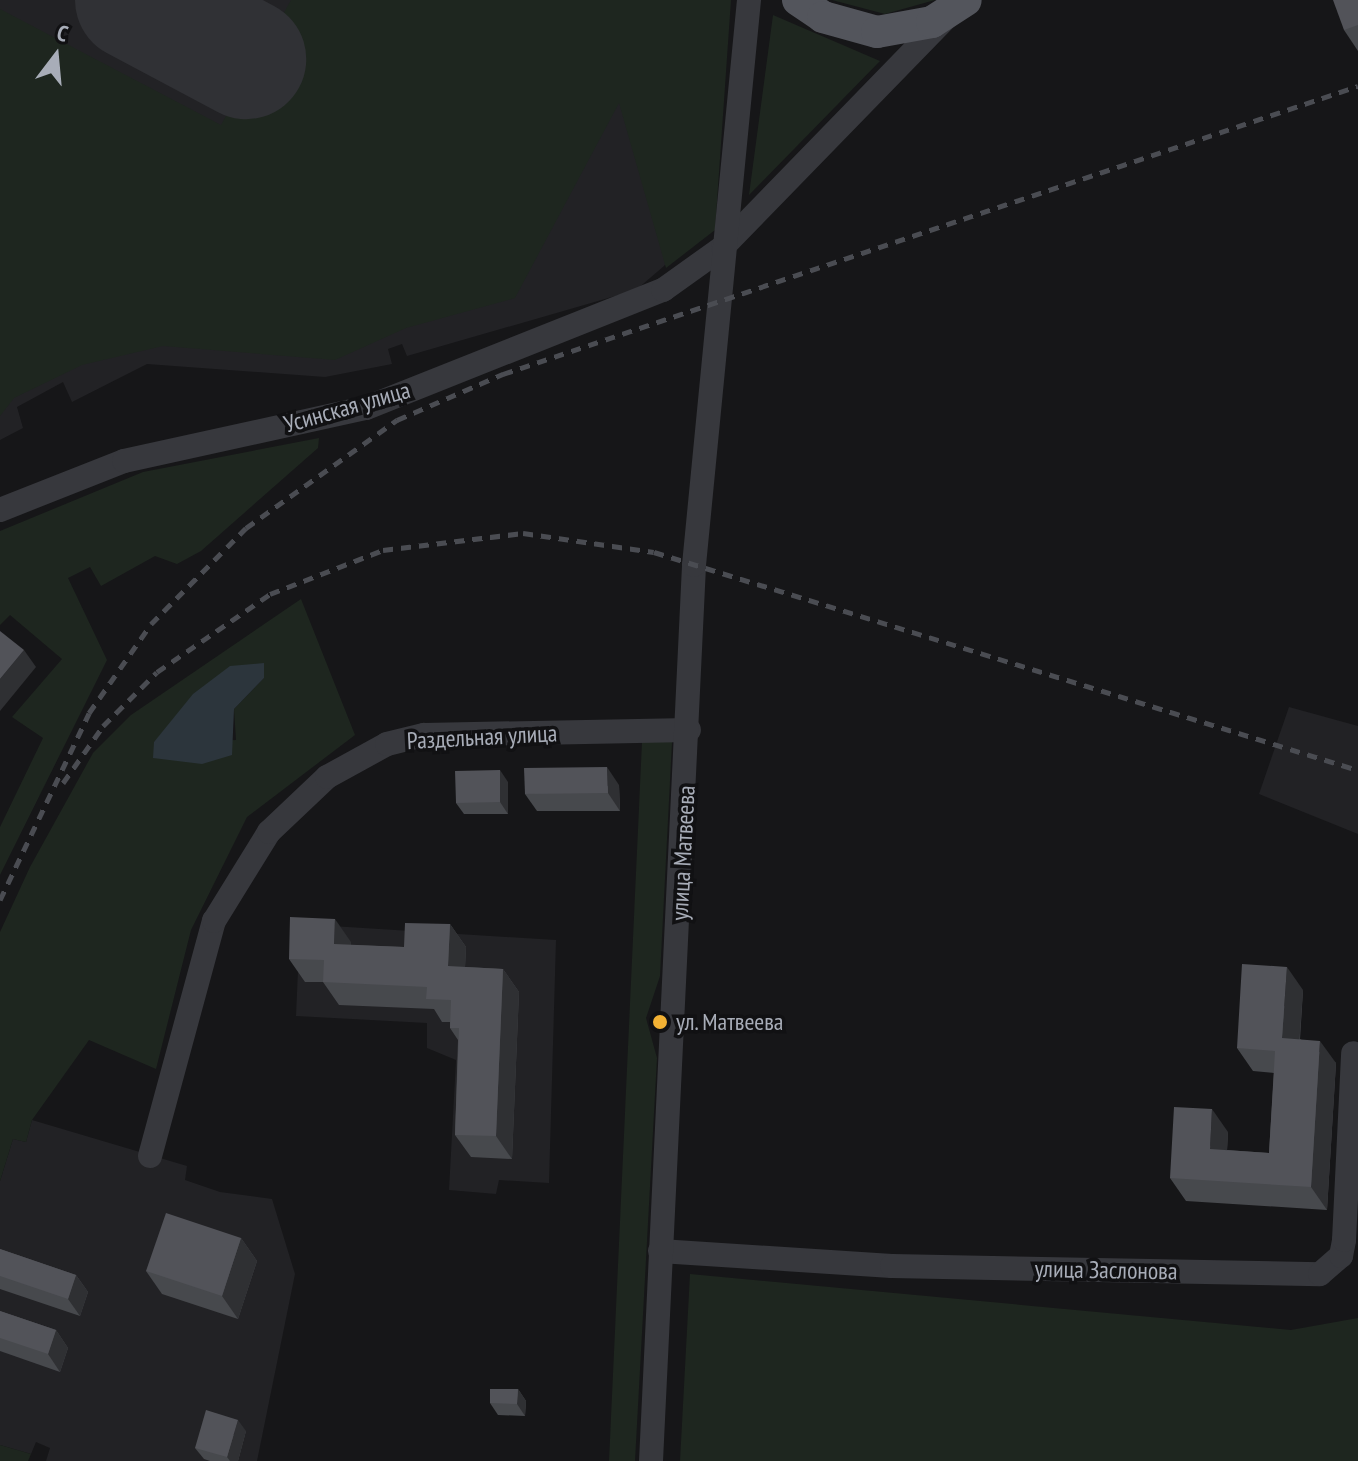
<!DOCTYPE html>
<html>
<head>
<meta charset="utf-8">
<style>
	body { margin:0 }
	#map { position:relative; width:1358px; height:1461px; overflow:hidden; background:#161618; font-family:"PT Sans Narrow",sans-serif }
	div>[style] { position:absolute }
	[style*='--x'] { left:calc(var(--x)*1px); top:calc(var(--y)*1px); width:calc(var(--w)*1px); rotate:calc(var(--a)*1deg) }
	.built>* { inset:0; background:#222225 }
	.green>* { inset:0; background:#1e261f }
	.water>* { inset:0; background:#2c353c }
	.runway>* { height:120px; margin:-60px; padding:0 60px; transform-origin:60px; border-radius:60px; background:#303135 }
	.minor>* { height:24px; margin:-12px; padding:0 12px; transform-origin:12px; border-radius:12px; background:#37383d }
	.major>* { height:32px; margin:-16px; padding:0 16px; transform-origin:16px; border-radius:16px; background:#53555c }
	.rail>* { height:5px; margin-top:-2.5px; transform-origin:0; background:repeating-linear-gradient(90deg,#4a4c52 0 10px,transparent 0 18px) }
	.wall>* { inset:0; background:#47494d }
	.shaded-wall>* { inset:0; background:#2f3033 }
	.building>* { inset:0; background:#525359 }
	.dots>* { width:22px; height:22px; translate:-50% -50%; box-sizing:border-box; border:4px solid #111113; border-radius:50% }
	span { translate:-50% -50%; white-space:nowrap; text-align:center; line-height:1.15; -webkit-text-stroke:7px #111113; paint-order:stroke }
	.street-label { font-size:24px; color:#a8adb8 }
	.poi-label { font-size:24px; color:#a8adb8 }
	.left { translate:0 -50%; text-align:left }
	.north { position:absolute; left:16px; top:16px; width:80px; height:80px; -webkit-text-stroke:6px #111113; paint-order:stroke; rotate:16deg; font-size:22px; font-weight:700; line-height:32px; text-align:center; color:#a8adb8 }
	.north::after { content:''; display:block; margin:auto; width:28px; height:36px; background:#a8adb8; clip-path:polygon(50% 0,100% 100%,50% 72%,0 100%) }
</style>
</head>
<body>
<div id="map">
	<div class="built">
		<i style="clip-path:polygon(0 0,674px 0,692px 224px,664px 266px,636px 290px,407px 356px,402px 344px,388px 349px,392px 364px,325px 377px,147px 364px,72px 402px,63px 382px,17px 407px,23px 428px,0 440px)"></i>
		<i style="clip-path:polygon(1289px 707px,1358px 726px,1358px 834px,1259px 794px)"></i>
		<i style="clip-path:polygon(300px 924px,556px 940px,549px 1183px,499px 1180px,496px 1194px,449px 1190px,456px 1060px,427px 1048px,427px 1023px,296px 1016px)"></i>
		<i style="clip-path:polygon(32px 1120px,187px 1166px,185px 1180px,220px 1192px,272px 1199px,295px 1274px,257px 1461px,46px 1461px,50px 1448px,36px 1442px,31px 1454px,0 1445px,0 1181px,13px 1139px,26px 1142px)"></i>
	</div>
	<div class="green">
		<i style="clip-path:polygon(291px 0,731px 0,715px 230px,666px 268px,619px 103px,515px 298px,406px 328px,335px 360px,163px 346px,82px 365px,14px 398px,0 416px,0 9px,221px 125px)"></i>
		<i style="clip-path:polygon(832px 0,935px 0,885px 14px)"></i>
		<i style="clip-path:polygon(773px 15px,880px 61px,749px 195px)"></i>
		<i style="clip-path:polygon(319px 438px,318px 448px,201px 551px,177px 564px,155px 556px,101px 586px,90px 567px,68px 578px,107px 660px,0 875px,0 827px,43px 738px,12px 717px,62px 659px,10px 615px,0 625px,0 531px,143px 472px)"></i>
		<i style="clip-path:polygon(evenodd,301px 599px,355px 735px,247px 817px,191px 930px,156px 1069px,89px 1040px,32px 1120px,26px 1142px,13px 1139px,0 1181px,0 932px,30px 867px,93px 753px,131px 715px,301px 599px,264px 663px,264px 678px,234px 709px,236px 740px,154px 742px,264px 663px)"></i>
		<i style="clip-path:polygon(642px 742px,672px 742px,660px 976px,646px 1018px,657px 1058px,635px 1461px,609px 1461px)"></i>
		<i style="clip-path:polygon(690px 1274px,1291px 1330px,1358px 1318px,1358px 1461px,680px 1461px)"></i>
		<i style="clip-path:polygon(0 1445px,31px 1454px,28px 1461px,0 1461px)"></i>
	</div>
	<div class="water">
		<i style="clip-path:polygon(264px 663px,264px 678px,234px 709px,232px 755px,202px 764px,153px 758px,154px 742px,193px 694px,230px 666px)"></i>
	</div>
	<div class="runway">
		<i style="--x:135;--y:0;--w:126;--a:28"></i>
	</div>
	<div class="minor">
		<i style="--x:0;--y:510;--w:133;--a:-21.6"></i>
		<i style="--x:124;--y:461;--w:248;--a:-12.4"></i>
		<i style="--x:366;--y:408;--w:320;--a:-21.7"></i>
		<i style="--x:663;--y:290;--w:74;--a:-35.6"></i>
		<i style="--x:723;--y:247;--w:321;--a:-45.8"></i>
		<i style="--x:150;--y:1156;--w:244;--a:-74.8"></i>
		<i style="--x:214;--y:921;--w:105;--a:-58.3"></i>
		<i style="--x:269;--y:832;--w:80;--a:-43.5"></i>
		<i style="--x:327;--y:777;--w:68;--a:-28.8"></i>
		<i style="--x:387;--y:744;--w:38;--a:-14"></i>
		<i style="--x:424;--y:735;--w:265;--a:-1.1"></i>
		<i style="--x:660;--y:1251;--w:232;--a:3.7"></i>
		<i style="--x:892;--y:1266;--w:428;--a:1.1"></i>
		<i style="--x:1320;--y:1274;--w:28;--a:-41"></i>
		<i style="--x:1341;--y:1256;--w:16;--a:-79"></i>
		<i style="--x:1344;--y:1240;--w:187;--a:-87.2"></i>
		<i style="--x:651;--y:1461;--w:897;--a:-87.25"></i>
		<i style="--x:694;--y:565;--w:568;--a:-84.44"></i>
	</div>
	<div class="major">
		<i style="--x:798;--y:0;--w:30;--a:34"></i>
		<i style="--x:823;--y:17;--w:56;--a:15.5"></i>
		<i style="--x:877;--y:32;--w:56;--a:-10.3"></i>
		<i style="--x:932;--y:22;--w:40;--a:-32.9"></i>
	</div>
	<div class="rail">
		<i style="--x:63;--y:783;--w:70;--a:-54.9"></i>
		<i style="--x:103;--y:726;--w:76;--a:-45"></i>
		<i style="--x:157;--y:672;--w:137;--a:-34.6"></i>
		<i style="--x:270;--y:594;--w:121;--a:-21.3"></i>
		<i style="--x:383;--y:550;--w:141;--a:-6.9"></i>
		<i style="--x:523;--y:533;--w:132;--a:8.3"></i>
		<i style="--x:654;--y:552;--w:737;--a:17.21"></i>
		<i style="--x:0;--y:900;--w:207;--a:-64.5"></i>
		<i style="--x:89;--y:713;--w:108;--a:-55.1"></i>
		<i style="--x:151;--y:624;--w:135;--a:-45.3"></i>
		<i style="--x:246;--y:528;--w:186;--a:-35.6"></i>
		<i style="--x:397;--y:420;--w:116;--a:-23.5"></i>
		<i style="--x:503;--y:374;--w:902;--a:-18.62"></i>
	</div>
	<div class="wall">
		<i style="clip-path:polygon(1358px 0,1358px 51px,1344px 30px)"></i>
		<i style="clip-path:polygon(508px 782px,508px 814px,464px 814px,456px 803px)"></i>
		<i style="clip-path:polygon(619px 785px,620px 811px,537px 811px,525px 794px)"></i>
		<i style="clip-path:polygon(450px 924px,466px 947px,465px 967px,503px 969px,519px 992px,512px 1159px,471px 1157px,455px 1135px,458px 1040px,450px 1028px,450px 1022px,442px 1022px,434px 1009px,339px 1005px,323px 982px,305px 982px,289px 959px,351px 942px,351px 945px,404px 947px)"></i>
		<i style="clip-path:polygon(1303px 990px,1300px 1039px,1336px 1063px,1327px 1210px,1186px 1201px,1170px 1178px,1228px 1132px,1227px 1150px,1269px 1153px,1274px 1073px,1253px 1071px,1237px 1048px)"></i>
		<i style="clip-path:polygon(241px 1238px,257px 1261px,238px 1319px,162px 1294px,146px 1271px)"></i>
		<i style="clip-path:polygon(0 1249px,76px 1275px,88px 1292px,80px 1316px,0 1289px)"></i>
		<i style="clip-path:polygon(0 1311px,56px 1330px,68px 1348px,60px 1372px,0 1351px)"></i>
		<i style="clip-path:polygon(518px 1389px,526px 1401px,525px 1416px,498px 1415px,490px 1403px)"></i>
		<i style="clip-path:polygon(246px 1431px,238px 1461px,210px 1461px,204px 1459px,195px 1448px)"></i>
	</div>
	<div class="shaded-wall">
		<i style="clip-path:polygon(24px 650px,36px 667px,0 711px,0 679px)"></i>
		<i style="clip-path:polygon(607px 767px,619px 785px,620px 811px,608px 793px)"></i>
		<i style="clip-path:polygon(500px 770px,508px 782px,508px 814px,500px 802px)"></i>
		<i style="clip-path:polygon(335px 919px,351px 942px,350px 967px,334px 944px)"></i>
		<i style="clip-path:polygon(450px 924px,466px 947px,464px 989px,448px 966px)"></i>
		<i style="clip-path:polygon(1287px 967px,1303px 990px,1298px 1061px,1282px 1038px)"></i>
		<i style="clip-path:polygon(503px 969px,519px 992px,512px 1159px,496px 1136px)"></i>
		<i style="clip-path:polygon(1320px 1041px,1336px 1063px,1327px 1210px,1311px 1187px)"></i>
		<i style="clip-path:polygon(1212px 1109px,1228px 1132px,1226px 1172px,1210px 1149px)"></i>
		<i style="clip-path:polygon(241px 1238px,257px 1261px,238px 1319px,222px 1296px)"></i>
		<i style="clip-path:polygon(76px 1275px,88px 1292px,80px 1316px,68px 1299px)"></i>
		<i style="clip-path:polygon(56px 1330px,68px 1348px,60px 1372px,48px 1354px)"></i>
		<i style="clip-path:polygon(518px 1389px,526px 1401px,525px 1416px,517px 1404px)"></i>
		<i style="clip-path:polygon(238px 1420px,246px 1431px,238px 1461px,230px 1461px,227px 1457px)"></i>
	</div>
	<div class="building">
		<i style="clip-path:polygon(1333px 0,1358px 0,1358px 25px,1344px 30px)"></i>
		<i style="clip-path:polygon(0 631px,24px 650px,0 679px)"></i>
		<i style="clip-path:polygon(607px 767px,608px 793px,525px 794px,524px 768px)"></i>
		<i style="clip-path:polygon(500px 770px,500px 802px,456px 803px,455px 771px)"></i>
		<i style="clip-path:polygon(290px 917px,335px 919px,334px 944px,404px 947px,405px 923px,450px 924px,448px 966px,503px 969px,496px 1136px,455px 1135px,459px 1028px,450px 1028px,451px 1000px,426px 999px,427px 987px,323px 982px,324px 960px,289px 959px)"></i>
		<i style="clip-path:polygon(1242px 964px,1287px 967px,1282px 1038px,1320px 1041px,1311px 1187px,1170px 1178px,1174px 1107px,1212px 1109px,1210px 1149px,1269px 1153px,1275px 1051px,1237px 1048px)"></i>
		<i style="clip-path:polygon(166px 1213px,241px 1238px,222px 1296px,146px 1271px)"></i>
		<i style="clip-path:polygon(0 1249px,76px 1275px,68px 1299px,0 1276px)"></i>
		<i style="clip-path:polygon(0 1311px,56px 1330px,48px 1354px,0 1338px)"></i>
		<i style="clip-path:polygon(490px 1389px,518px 1389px,517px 1404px,490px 1403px)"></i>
		<i style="clip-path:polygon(206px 1410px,238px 1420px,227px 1457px,195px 1448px)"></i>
	</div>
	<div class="dots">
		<i style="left:660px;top:1022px;background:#f2b134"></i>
	</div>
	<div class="street-label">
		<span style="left:347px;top:407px;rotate:-16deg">Усинская улица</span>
		<span style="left:482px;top:737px;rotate:-3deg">Раздельная улица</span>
		<span style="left:683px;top:853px;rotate:-87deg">улица Матвеева</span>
		<span style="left:1106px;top:1270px;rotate:1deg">улица Заслонова</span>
	</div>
	<div class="poi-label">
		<span class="left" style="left:676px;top:1022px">ул. Матвеева</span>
	</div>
	<div class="north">С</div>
</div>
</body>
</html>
